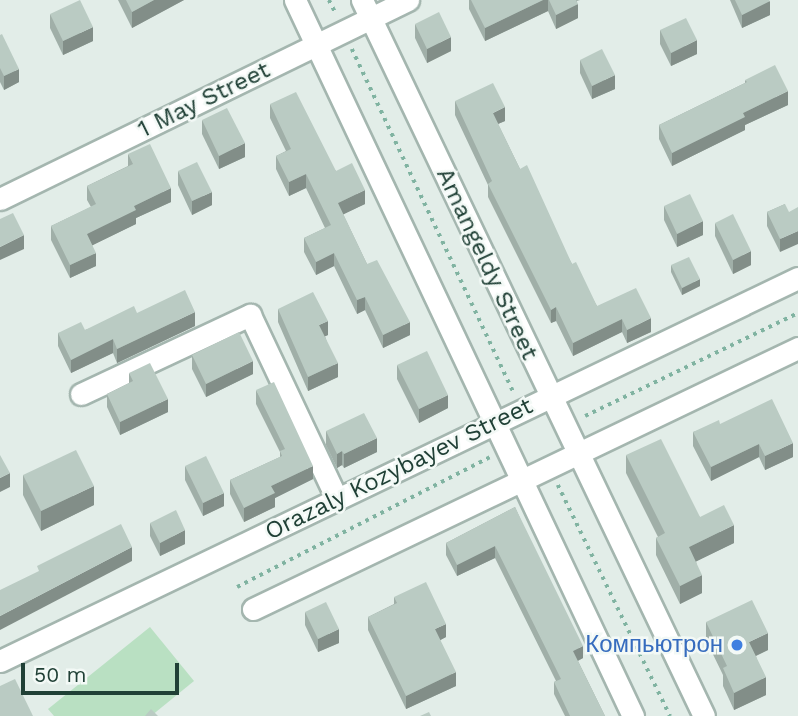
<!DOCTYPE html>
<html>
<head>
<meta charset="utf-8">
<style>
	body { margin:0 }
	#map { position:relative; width:798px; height:716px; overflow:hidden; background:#e2ede8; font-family:"Work Sans",sans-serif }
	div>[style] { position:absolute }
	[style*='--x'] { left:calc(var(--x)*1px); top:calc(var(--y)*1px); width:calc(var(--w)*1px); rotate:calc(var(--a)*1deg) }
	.green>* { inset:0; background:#b9e0c2 }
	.path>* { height:3.5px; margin-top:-1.75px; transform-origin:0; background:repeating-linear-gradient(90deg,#80b3a1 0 3.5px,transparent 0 8.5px) }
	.roads { filter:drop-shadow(2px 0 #a4b6af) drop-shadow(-2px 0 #a4b6af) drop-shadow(0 2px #a4b6af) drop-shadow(0 -2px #a4b6af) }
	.minor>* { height:21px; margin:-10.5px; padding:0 10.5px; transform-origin:10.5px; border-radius:10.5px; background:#fff }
	.wall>* { inset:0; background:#a0afa8 }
	.shaded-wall>* { inset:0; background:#828e88 }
	.building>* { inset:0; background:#bacbc3 }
	.dots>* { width:19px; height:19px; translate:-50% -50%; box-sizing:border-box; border:4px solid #f3f9f6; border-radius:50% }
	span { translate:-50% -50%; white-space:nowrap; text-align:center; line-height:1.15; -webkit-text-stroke:5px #f3f9f6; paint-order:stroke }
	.street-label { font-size:24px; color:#204036 }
	.shop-label { font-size:24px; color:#366cbe }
	.right { translate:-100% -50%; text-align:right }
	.scale { position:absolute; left:21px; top:663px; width:158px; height:32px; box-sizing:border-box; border:4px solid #204036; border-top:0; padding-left:9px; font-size:21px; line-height:24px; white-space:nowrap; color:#204036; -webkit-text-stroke:5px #f3f9f6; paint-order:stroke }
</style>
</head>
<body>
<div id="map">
	<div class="green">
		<i style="clip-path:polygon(150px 627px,194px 681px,151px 716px,54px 716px,48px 709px)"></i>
	</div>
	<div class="path">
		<i style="--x:329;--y:0;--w:16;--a:63"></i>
		<i style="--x:352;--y:49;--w:381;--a:64.8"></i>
		<i style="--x:585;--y:416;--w:237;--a:-25.8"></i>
		<i style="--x:558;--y:485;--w:257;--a:64.1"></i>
		<i style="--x:237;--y:587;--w:284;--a:-27.2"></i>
	</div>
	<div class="roads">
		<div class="minor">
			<i style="--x:295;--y:0;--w:792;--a:64.73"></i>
			<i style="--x:362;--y:0;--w:793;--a:64.47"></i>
			<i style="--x:0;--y:199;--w:454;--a:-26"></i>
			<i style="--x:81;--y:394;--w:187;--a:-25.1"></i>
			<i style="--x:250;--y:315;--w:204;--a:64.7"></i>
			<i style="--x:253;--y:609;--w:604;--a:-25.59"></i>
			<i style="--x:0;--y:661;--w:885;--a:-25.64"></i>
		</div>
	</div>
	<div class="wall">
		<i style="clip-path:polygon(118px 0,184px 0,132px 28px)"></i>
		<i style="clip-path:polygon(469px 0,580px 0,577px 1px,578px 18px,556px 29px,548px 11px,485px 41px,469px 9px)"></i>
		<i style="clip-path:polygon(730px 0,769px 0,770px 15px,742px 28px)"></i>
		<i style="clip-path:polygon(50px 14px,93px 41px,63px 55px,50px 28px)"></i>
		<i style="clip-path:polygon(415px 24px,451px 51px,427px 63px,415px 38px)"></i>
		<i style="clip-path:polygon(660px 30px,697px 54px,671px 66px,660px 44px)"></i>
		<i style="clip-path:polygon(0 35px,19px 82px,4px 90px,0 82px)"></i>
		<i style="clip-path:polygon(580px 60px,615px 89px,592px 99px,580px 73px)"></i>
		<i style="clip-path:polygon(745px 80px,788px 105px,745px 125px,745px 130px,672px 166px,659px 139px,659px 125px,745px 83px)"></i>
		<i style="clip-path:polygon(455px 101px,505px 121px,498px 124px,520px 169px,572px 264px,597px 306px,651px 332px,627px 343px,622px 332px,573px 356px,556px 321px,551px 323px,488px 197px,488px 185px,455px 115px)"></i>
		<i style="clip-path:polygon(270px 104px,336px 171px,365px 204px,343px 214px,367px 264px,410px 335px,383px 348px,365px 310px,357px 314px,334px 266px,316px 275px,304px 252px,304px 238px,325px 228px,306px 188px,289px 196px,276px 169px,276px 156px,286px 151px,270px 118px)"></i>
		<i style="clip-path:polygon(202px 120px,245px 157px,219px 169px,202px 134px)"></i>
		<i style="clip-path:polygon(128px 154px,171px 202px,136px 218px,136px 224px,92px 245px,96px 266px,70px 278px,51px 240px,51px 226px,91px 207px,87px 200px,87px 186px,128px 166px)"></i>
		<i style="clip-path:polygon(178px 171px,212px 205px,192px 215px,178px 185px)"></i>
		<i style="clip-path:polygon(785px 204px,780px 252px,767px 226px,767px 212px)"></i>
		<i style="clip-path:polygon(664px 206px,703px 235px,677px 247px,664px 220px)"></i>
		<i style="clip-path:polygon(715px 223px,751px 265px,733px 274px,715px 236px)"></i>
		<i style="clip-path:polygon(671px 265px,700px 286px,682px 295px,671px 272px)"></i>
		<i style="clip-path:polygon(278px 309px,328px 335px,325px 336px,338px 377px,308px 391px,278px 322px)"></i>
		<i style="clip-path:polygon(137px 313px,195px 326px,117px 363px,113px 353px,71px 373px,58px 346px,58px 333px,85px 330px)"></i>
		<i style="clip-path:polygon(192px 355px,253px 374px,206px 397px,192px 369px)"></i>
		<i style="clip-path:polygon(397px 365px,448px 408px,419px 423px,397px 379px)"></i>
		<i style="clip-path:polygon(129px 373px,168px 412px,120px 435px,107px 407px,107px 394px,129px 383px)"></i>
		<i style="clip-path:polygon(256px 390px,313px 479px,275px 498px,275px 507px,244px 522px,230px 494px,230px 480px,280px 457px,280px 452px,256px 404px)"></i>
		<i style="clip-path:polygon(720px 424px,793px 457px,765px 470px,759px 457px,711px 481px,693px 446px,693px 432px)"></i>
		<i style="clip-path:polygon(326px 431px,377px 452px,344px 468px,342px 465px,337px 468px,326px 445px)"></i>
		<i style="clip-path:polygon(626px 455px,700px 517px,734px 543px,696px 561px,702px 593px,680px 604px,656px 555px,656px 538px,658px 537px,626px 473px)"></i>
		<i style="clip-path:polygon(185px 466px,224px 506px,203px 516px,185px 480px)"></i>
		<i style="clip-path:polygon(23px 475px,94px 505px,41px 531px,23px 495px)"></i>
		<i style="clip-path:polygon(515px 507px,583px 658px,578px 661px,605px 716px,565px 716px,554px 694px,554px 682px,556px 681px,495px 558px,457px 576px,446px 555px,446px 543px)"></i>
		<i style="clip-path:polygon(150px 523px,185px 544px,160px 556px,150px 536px)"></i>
		<i style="clip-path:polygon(394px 597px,446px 637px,440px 640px,456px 686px,406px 709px,368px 630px,368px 617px,394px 604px)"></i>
		<i style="clip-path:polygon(305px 612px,339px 643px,318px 652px,305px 625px)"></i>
		<i style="clip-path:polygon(706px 622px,768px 650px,756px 656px,766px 695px,734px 710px,723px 686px,723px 675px,706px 640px)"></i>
	</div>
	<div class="shaded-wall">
		<i style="clip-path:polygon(154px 0,184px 0,132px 28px,132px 12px)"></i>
		<i style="clip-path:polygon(543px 0,548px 0,548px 11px,485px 41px,485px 28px)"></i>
		<i style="clip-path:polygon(770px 1px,770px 15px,742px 28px,742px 15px)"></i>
		<i style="clip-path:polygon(578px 4px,578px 18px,556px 29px,556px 15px)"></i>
		<i style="clip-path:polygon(93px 27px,93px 41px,63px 55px,63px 41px)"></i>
		<i style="clip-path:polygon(451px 37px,451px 51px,427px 63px,427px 49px)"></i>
		<i style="clip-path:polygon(697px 40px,697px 54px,671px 66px,671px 53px)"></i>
		<i style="clip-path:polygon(19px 69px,19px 82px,4px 90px,4px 76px)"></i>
		<i style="clip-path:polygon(615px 75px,615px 89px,592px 99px,592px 86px)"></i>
		<i style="clip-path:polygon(788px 91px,788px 105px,745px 125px,745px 130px,672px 166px,672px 153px,743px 113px)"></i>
		<i style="clip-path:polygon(505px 107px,505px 121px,493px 126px,493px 113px)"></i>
		<i style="clip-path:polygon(245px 143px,245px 157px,219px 169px,219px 156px)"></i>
		<i style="clip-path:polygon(306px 174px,306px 188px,289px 196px,289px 182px)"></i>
		<i style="clip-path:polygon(171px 188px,171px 202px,136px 218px,136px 224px,87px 248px,87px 234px,134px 206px)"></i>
		<i style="clip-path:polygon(365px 190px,365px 204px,338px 217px,338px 203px)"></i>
		<i style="clip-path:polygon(212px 192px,212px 205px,192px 215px,192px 201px)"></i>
		<i style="clip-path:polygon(703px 221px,703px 235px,677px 247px,677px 234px)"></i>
		<i style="clip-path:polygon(798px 231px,798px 244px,780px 252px,780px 239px)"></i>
		<i style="clip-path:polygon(24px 235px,24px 249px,0 260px,0 247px)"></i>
		<i style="clip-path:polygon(751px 251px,751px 265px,733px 274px,733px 260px)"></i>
		<i style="clip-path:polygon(96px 253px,96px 266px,70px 278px,70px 265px)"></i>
		<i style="clip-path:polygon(334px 253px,334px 266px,316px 275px,316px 262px)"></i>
		<i style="clip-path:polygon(700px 279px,700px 286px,682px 295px,682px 288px)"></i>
		<i style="clip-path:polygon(365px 297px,365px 310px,357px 314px,357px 300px)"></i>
		<i style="clip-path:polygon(556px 307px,556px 321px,551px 323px,551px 310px)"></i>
		<i style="clip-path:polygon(195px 312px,195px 326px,117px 363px,117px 349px)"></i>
		<i style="clip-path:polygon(651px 318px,651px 332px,627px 343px,627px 330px)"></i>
		<i style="clip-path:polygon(622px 319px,622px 332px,573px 356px,573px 343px)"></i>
		<i style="clip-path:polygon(328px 321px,328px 335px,319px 339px,319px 325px)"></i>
		<i style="clip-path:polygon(410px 322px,410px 335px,383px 348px,383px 335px)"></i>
		<i style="clip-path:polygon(113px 339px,113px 353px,71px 373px,71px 360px)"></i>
		<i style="clip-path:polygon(253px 361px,253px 374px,206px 397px,206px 384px)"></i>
		<i style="clip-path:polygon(338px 363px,338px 377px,308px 391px,308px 377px)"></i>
		<i style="clip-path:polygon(448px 395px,448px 408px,419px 423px,419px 409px)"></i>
		<i style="clip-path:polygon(168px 399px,168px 412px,120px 435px,120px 422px)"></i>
		<i style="clip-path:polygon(377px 438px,377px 452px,344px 468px,344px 454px)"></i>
		<i style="clip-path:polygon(793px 443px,793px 457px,765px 470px,765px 456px)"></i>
		<i style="clip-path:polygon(759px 444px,759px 457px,711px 481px,711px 467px)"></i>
		<i style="clip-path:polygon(342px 451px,342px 465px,337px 468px,337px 454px)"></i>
		<i style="clip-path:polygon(313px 466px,313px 479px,275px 498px,275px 507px,244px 522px,244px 508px,271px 486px)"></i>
		<i style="clip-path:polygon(10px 473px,10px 487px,0 492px,0 478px)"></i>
		<i style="clip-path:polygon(94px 486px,94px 505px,41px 531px,41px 511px)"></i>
		<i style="clip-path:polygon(224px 493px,224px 506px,203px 516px,203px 503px)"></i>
		<i style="clip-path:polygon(734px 525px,734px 543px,689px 565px,689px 547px)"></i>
		<i style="clip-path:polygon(185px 530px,185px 544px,160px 556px,160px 543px)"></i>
		<i style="clip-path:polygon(495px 546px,495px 558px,457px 576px,457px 565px)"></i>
		<i style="clip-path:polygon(132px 547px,132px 561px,0 630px,0 616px)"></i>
		<i style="clip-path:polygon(702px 575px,702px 593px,680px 604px,680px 586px)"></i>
		<i style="clip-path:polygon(446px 624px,446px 637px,435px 643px,435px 629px)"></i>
		<i style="clip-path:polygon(339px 629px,339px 643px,318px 652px,318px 639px)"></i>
		<i style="clip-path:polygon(768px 633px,768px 650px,749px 659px,749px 642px)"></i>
		<i style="clip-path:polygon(583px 646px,583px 658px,573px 663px,573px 651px)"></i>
		<i style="clip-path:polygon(456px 672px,456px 686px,406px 709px,406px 696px)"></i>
		<i style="clip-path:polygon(766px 677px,766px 695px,734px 710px,734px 693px)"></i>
	</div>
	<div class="building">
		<i style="clip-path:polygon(80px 0,93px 27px,63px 41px,50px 14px)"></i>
		<i style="clip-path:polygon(126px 0,154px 0,132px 12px)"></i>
		<i style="clip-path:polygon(471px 0,543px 0,485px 28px)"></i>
		<i style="clip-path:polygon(549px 0,576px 0,578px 4px,556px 15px)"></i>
		<i style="clip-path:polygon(735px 0,769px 0,770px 1px,742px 15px)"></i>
		<i style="clip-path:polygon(439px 12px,451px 37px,427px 49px,415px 24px)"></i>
		<i style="clip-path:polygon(686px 18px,697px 40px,671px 53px,660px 30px)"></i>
		<i style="clip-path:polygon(2px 34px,19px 69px,4px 76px,0 68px,0 35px)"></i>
		<i style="clip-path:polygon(602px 49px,615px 75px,592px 86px,580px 60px)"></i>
		<i style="clip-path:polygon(775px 65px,788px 91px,743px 113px,745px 117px,672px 153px,659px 125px,747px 82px,745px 80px)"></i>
		<i style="clip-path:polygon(493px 83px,505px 107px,493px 113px,520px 169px,527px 165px,572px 264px,576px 262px,597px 306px,636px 288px,651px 318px,627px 330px,622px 319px,573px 343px,556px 307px,551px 310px,488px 184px,492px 181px,455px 101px)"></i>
		<i style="clip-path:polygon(296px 92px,336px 171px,352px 163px,365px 190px,338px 203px,367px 264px,377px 260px,410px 322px,383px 335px,365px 297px,357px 300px,334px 253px,316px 262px,304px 238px,331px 225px,306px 174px,289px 182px,276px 156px,291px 149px,270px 104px)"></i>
		<i style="clip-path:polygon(227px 108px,245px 143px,219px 156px,202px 120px)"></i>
		<i style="clip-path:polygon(150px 144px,171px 188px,134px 206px,136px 210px,87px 234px,96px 253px,70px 265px,51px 226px,96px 204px,87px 186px,133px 164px,128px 154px)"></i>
		<i style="clip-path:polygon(197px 162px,212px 192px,192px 201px,178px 171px)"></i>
		<i style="clip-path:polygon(690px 194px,703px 221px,677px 234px,664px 206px)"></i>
		<i style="clip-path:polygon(785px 204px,789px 212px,798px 207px,798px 231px,780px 239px,767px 212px)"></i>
		<i style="clip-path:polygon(13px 213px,24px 235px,0 247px,0 219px)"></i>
		<i style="clip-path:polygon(733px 214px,751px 251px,733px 260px,715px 223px)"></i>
		<i style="clip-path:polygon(689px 257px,700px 279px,682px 288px,671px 265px)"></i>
		<i style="clip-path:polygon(185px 290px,195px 312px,117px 349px,113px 339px,71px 360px,58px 333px,81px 322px,85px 330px,134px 306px,137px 313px)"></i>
		<i style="clip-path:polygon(313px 292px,328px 321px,319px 325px,338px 363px,308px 377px,278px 309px)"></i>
		<i style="clip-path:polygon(239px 332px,253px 361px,206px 384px,192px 355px)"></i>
		<i style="clip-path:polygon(427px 351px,448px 395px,419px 409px,397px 365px)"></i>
		<i style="clip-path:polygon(150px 363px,168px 399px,120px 422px,107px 394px,133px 381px,129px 373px)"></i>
		<i style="clip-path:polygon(274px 382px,313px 466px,271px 486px,275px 493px,244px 508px,230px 480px,282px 456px,280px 451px,285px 449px,256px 390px)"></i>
		<i style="clip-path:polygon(772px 399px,793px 443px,765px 456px,759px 444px,711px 467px,693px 432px,719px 420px,720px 424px)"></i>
		<i style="clip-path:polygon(364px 413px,377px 438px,344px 454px,342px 451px,337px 454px,326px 431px)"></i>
		<i style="clip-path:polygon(661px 439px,700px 517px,724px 505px,734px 525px,689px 547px,702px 575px,680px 586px,656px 538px,665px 533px,626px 455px)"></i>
		<i style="clip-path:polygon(76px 450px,94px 486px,41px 511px,23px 475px)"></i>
		<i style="clip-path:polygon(0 455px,10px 473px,0 478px)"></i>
		<i style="clip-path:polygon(206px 456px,224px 493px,203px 503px,185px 466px)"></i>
		<i style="clip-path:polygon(515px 507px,583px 646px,573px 651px,605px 716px,570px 716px,554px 682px,561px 679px,495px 546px,457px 565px,446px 543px)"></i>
		<i style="clip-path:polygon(176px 510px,185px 530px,160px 543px,150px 523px)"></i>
		<i style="clip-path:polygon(121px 524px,132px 547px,0 616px,0 590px,39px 571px,37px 566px)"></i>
		<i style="clip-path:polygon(426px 582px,446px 624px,435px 629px,456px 672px,406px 696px,368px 617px,397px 603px,394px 597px)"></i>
		<i style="clip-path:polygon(752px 600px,768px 633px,749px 642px,766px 677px,734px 693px,723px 668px,727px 666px,706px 622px)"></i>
		<i style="clip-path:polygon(326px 602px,339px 629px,318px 639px,305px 612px)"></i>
		<i style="clip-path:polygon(15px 679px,33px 716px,0 716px,0 686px)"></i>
		<i style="clip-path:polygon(151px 709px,158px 716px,145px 716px)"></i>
		<i style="clip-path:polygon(429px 712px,431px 716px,420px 716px)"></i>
	</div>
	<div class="dots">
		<i style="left:737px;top:645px;background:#3f7fe0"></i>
	</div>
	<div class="street-label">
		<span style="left:204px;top:100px;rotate:-26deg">1 May Street</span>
		<span style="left:487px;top:264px;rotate:65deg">Amangeldy Street</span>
		<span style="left:399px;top:469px;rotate:-26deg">Orazaly Kozybayev Street</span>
	</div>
	<div class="shop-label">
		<span class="right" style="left:723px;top:645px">Компьютрон</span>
	</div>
	<div class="scale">50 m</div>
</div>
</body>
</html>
